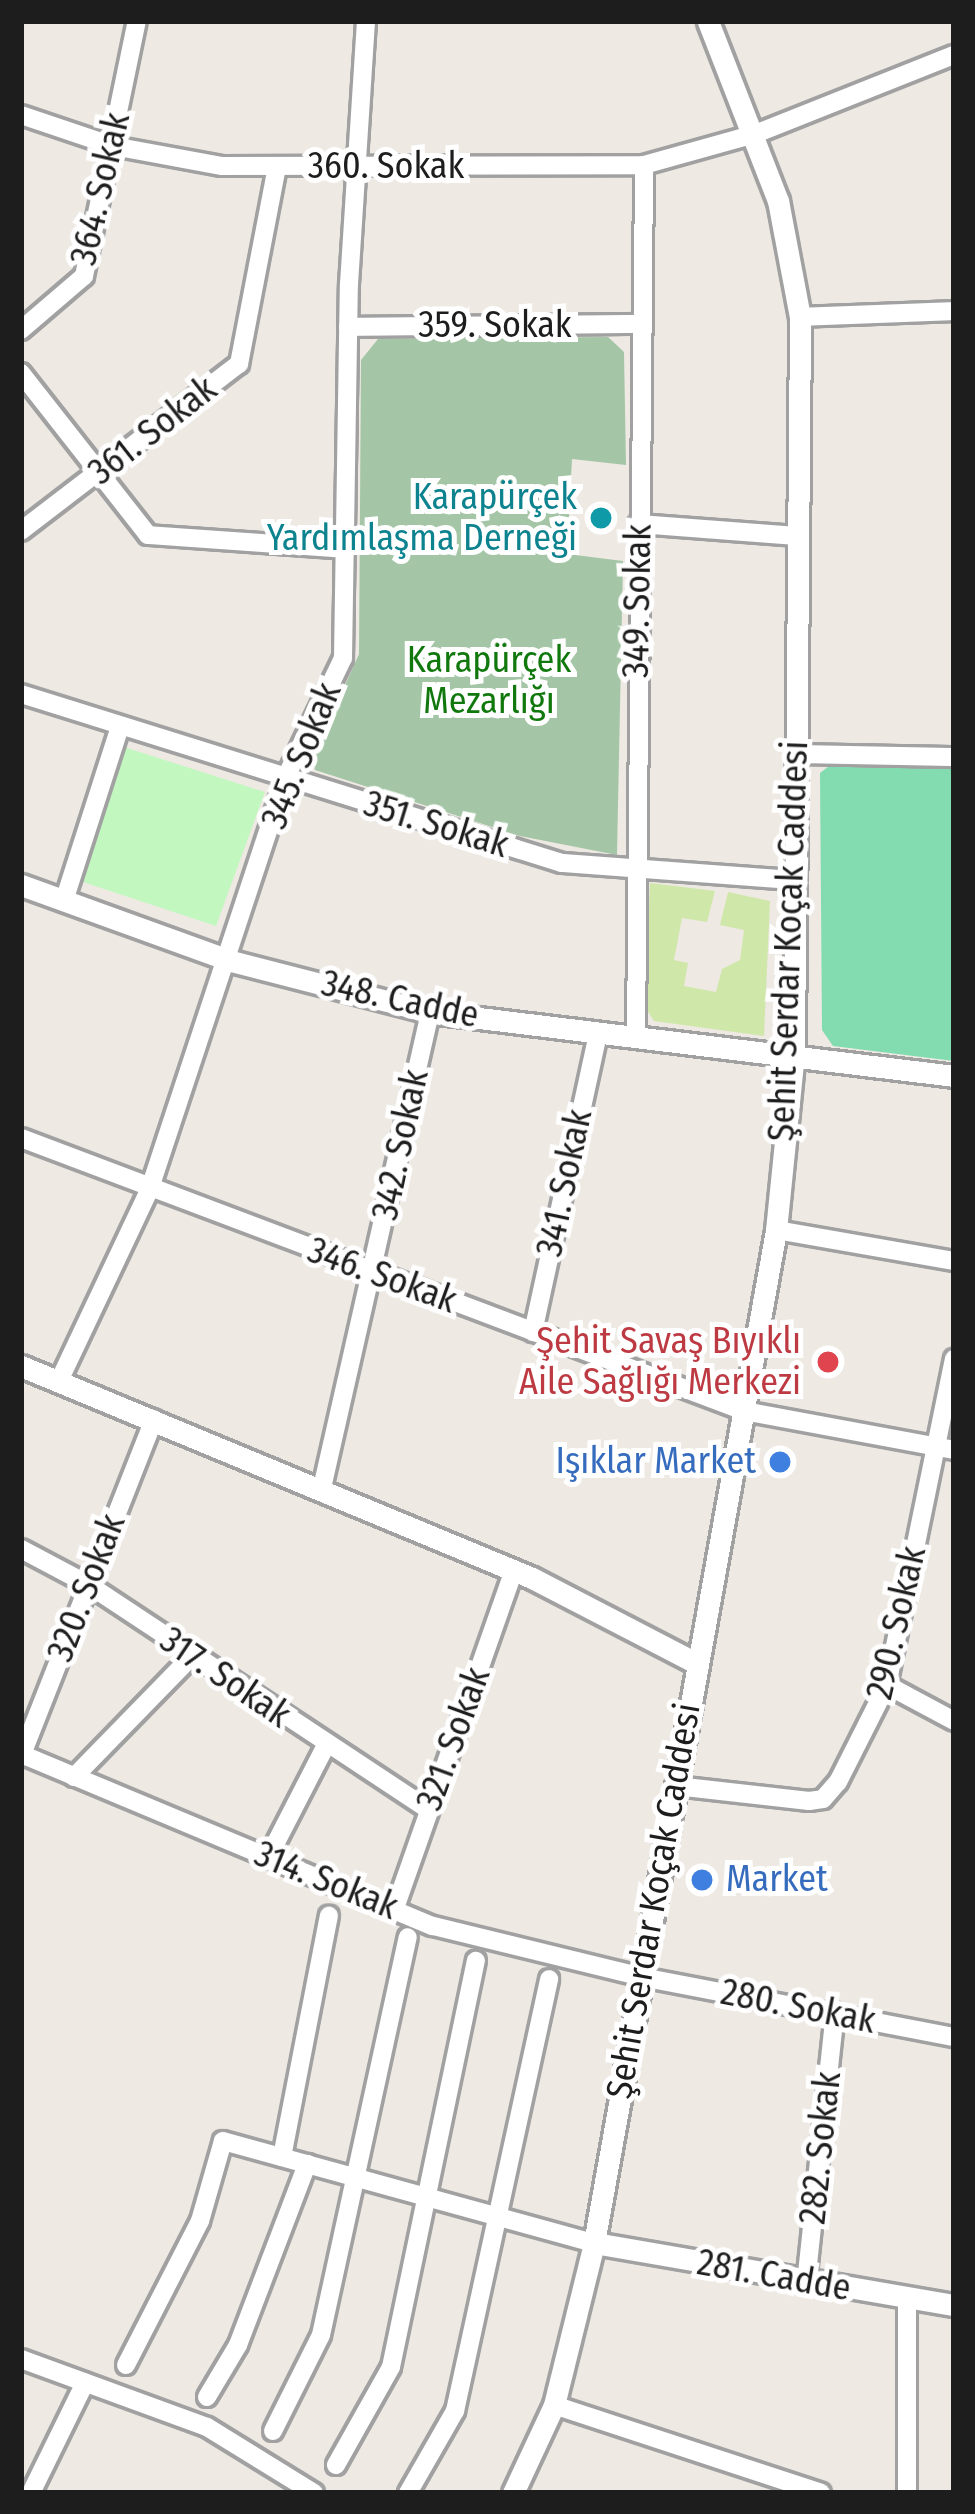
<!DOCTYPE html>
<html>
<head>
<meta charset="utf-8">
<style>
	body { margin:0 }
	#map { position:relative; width:975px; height:2514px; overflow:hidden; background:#eee9e3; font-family:"Fira Sans Condensed",sans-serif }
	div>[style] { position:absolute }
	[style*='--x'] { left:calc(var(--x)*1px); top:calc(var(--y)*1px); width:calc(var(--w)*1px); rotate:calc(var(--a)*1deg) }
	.grass>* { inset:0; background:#cfe7a9 }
	.cemetery>* { inset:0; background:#a4c6a6 }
	.park>* { inset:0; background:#c2f8c0 }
	.pitch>* { inset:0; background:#82dcaf }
	.roads { filter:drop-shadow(3px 0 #a1a1a1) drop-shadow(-3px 0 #a1a1a1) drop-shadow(0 3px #a1a1a1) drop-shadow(0 -3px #a1a1a1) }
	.minor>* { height:18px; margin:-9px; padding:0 9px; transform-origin:9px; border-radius:9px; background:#fff }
	.tertiary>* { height:21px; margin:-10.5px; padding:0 10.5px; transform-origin:10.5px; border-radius:10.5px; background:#fff }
	.dots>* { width:33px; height:33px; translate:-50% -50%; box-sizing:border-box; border:6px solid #fff; border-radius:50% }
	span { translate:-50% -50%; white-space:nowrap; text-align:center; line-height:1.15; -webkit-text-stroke:10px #fff; paint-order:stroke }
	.street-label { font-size:36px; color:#1d1d1d }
	.culture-label { font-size:36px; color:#0d838f }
	.right { translate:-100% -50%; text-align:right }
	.park-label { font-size:36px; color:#11780e }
	.health-label { font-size:36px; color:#be3a42 }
	.shop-label { font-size:36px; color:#366cbe }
	.left { translate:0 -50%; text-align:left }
	.frame { position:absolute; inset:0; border:24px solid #1d1d1d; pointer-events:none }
</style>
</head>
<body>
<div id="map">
	<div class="grass">
		<i style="clip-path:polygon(650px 883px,715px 891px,707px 922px,682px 918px,674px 960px,688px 963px,684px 986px,716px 992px,722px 969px,740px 960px,744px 930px,720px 925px,728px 892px,770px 901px,764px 1036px,654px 1021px,645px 1007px)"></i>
	</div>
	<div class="cemetery">
		<i style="clip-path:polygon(608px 337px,624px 352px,626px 465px,572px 459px,567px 554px,623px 561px,617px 855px,520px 836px,315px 770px,312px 759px,359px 654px,361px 360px,378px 339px)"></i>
	</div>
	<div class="park">
		<i style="clip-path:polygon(124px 747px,265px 792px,216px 926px,80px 881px)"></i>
	</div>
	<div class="pitch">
		<i style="clip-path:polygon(833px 763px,954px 768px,954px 1061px,833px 1046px,822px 1030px,820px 773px)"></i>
	</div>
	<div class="roads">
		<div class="minor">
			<i style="--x:21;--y:115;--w:97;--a:18.6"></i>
			<i style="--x:113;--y:146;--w:111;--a:10.4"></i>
			<i style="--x:222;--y:166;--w:422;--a:-0.1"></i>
			<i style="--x:644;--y:165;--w:115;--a:-15.6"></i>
			<i style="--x:755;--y:134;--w:214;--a:-21.7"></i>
			<i style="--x:800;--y:317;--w:154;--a:-2.2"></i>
			<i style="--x:348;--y:327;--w:294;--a:-0.6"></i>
			<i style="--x:21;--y:330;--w:83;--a:-40.6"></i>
			<i style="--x:84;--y:276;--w:260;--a:-78.3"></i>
			<i style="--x:21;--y:373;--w:206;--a:51.9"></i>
			<i style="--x:148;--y:535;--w:198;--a:4"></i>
			<i style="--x:638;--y:524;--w:160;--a:4.3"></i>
			<i style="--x:21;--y:531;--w:275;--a:-37.5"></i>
			<i style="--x:239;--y:364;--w:201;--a:-79.1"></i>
			<i style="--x:21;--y:694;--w:567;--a:17.35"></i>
			<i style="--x:562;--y:863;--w:232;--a:4.2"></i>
			<i style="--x:795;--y:754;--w:159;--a:1.1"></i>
			<i style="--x:64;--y:901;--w:180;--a:-72.2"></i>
			<i style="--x:636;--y:1037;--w:872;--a:-89.47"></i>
			<i style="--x:21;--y:1138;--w:773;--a:20.69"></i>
			<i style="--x:744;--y:1411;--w:214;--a:10.5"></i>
			<i style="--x:776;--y:1230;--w:181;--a:9.9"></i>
			<i style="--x:533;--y:1332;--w:306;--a:-77.7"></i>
			<i style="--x:59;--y:1381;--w:210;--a:-64.7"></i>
			<i style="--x:149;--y:1191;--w:434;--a:-71.7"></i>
			<i style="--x:285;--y:779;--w:134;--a:-64.4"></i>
			<i style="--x:343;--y:658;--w:374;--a:-89.1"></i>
			<i style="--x:349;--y:284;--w:264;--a:-86.3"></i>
			<i style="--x:322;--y:1488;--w:488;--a:-77.2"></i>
			<i style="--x:21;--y:1549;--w:77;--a:27.9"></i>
			<i style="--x:89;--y:1585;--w:406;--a:33.5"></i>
			<i style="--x:887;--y:1685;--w:76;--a:28.2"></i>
			<i style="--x:21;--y:1754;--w:446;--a:22.7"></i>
			<i style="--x:433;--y:1926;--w:215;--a:13.7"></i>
			<i style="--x:642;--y:1977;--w:318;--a:10.9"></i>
			<i style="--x:21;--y:1757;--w:363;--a:-68.5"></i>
			<i style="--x:74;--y:1777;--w:169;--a:-45.7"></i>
			<i style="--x:676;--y:1786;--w:134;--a:6.4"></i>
			<i style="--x:809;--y:1801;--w:14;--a:-8"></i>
			<i style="--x:823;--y:1799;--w:23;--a:-49"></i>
			<i style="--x:838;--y:1782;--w:109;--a:-63.2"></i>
			<i style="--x:887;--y:1685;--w:333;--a:-78.4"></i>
			<i style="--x:268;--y:1858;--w:127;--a:-62.8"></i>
			<i style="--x:395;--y:1908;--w:358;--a:-70.6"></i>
			<i style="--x:282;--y:2157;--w:246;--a:-79"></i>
			<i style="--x:806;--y:2283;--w:272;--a:-83.9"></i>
			<i style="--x:907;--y:2298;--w:195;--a:90"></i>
			<i style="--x:21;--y:2359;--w:198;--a:20.1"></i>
			<i style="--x:207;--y:2427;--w:126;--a:31.7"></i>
			<i style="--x:126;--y:2365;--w:162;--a:-62.8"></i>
			<i style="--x:200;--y:2221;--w:83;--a:-74"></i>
			<i style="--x:223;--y:2141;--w:385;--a:15.4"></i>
			<i style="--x:207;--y:2397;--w:61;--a:-59.2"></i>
			<i style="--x:238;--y:2345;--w:194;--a:-69.1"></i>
			<i style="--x:554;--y:2405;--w:281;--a:18.2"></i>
			<i style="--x:273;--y:2431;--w:107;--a:-63.4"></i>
			<i style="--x:321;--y:2335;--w:407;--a:-77.7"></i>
			<i style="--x:336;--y:2465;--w:112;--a:-60.7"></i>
			<i style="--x:391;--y:2367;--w:415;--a:-78.2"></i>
			<i style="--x:31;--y:2493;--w:123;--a:-63.9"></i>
			<i style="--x:408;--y:2493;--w:95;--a:-60.2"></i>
			<i style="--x:455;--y:2411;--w:442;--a:-77.7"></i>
		</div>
		<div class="tertiary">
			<i style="--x:21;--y:885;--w:223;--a:19.9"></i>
			<i style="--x:231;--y:961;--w:205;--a:14.4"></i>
			<i style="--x:430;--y:1012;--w:528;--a:6.96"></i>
			<i style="--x:21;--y:1366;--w:553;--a:22.53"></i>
			<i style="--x:532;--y:1578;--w:185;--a:27.4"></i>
			<i style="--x:594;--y:2243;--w:365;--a:9.8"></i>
			<i style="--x:513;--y:2493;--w:97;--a:-65"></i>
			<i style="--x:554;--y:2405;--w:167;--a:-76.1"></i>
			<i style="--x:594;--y:2243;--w:1029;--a:-79.81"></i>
			<i style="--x:776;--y:1230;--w:178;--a:-84.2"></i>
			<i style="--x:794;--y:1053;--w:736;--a:-89.53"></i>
			<i style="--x:800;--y:317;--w:118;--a:-100.7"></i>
			<i style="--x:778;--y:201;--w:193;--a:-111.3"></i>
		</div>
	</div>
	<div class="dots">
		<i style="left:601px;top:518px;background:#0f9aa8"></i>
		<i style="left:828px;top:1362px;background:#e0444e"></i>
		<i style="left:780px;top:1462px;background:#3f7fe0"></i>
		<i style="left:702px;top:1880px;background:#3f7fe0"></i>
	</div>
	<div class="street-label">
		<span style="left:386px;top:167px">360. Sokak</span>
		<span style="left:101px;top:189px;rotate:-77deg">364. Sokak</span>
		<span style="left:495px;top:326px">359. Sokak</span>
		<span style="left:153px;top:431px;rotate:-38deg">361. Sokak</span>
		<span style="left:638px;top:601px;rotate:-89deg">349. Sokak</span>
		<span style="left:302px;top:756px;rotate:-68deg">345. Sokak</span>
		<span style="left:436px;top:825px;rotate:17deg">351. Sokak</span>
		<span style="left:789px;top:941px;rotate:-88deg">Şehit Serdar Koçak Caddesi</span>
		<span style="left:400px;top:1000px;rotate:12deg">348. Cadde</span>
		<span style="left:401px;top:1145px;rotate:-78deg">342. Sokak</span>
		<span style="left:565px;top:1183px;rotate:-78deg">341. Sokak</span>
		<span style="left:382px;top:1276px;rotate:20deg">346. Sokak</span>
		<span style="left:87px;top:1588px;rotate:-69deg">320. Sokak</span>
		<span style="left:897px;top:1623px;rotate:-77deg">290. Sokak</span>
		<span style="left:225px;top:1678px;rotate:34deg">317. Sokak</span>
		<span style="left:454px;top:1739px;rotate:-70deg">321. Sokak</span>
		<span style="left:326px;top:1881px;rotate:22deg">314. Sokak</span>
		<span style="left:654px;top:1901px;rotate:-80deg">Şehit Serdar Koçak Caddesi</span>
		<span style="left:798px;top:2007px;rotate:11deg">280. Sokak</span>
		<span style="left:821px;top:2148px;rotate:-84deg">282. Sokak</span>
		<span style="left:774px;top:2276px;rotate:10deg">281. Cadde</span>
	</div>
	<div class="culture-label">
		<span class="right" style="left:577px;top:518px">Karapürçek<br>Yardımlaşma Derneği</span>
	</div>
	<div class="park-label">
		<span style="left:489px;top:681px">Karapürçek<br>Mezarlığı</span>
	</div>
	<div class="health-label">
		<span class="right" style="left:801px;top:1362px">Şehit Savaş Bıyıklı<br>Aile Sağlığı Merkezi</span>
	</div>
	<div class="shop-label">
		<span class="right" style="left:756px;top:1462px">Işıklar Market</span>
		<span class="left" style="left:726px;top:1880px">Market</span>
	</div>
	<div class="frame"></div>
</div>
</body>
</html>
